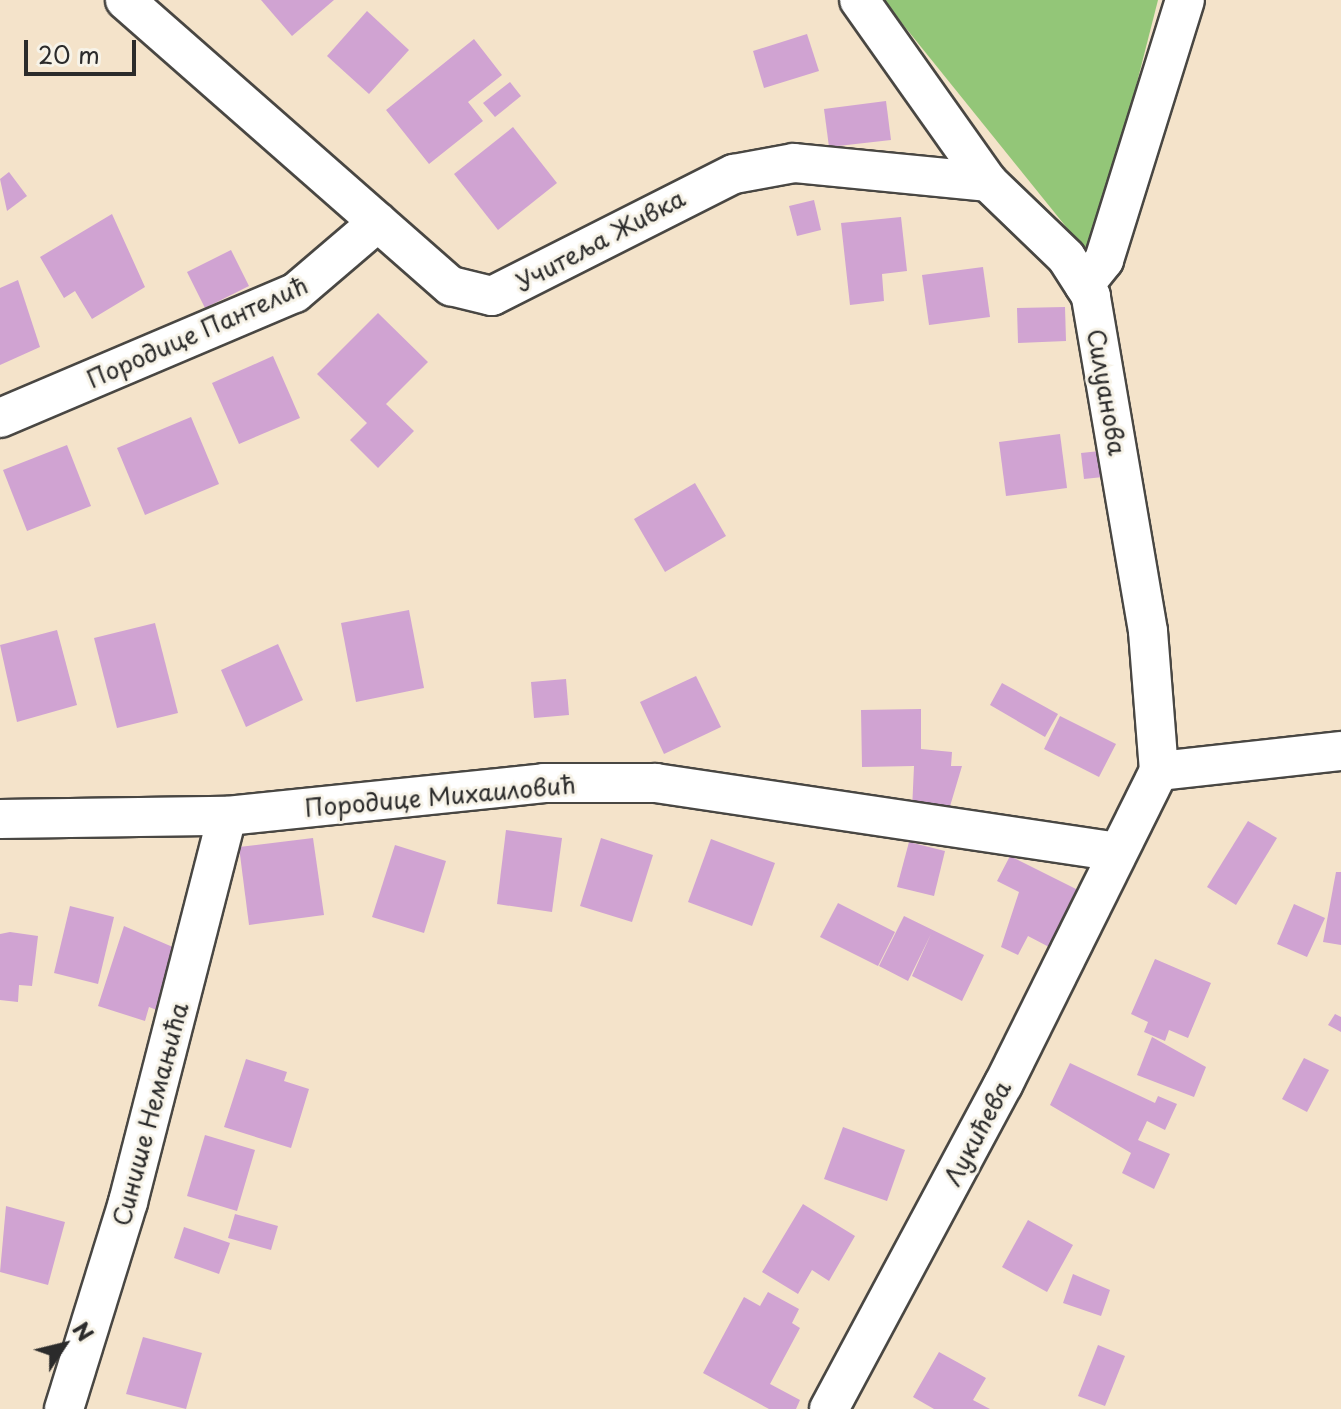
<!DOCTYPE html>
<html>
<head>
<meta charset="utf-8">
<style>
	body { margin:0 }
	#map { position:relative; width:1341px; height:1409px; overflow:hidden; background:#f4e3ca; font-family:"Playpen Sans",sans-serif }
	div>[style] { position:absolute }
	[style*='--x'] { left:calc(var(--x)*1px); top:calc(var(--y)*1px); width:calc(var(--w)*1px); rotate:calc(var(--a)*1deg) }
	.green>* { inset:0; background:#93c678 }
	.building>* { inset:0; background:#d0a3d2 }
	.roads { filter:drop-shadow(2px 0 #494743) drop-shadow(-2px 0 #494743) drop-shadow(0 2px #494743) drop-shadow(0 -2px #494743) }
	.street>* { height:38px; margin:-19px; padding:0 19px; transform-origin:19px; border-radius:19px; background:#fff }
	span { translate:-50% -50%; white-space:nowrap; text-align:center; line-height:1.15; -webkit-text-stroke:6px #f7f3e8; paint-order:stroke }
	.street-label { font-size:24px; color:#2b2b2b }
	.north { position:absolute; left:24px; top:1305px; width:80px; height:80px; -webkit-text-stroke:6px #f7f3e8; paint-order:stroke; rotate:55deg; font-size:22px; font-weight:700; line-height:32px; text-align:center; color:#2b2b2b }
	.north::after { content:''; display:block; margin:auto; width:28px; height:36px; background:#2b2b2b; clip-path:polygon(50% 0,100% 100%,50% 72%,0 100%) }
	.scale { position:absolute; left:24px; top:40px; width:112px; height:36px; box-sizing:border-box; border:4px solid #2b2b2b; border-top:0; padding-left:10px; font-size:24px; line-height:28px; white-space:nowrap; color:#2b2b2b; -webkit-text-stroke:6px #f7f3e8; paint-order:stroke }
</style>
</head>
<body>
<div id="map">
	<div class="green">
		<i style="clip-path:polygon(1158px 0,1092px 259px,884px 1px,884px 0)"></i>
	</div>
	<div class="building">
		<i style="clip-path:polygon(261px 0,334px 0,292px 36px)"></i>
		<i style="clip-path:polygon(367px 11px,409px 50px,369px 94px,327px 56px)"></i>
		<i style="clip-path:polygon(807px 34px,819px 71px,764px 88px,753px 51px)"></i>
		<i style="clip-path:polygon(474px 39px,502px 75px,468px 102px,483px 121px,429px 164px,386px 110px)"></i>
		<i style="clip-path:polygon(510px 82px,521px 96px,495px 117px,483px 103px)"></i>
		<i style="clip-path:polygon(886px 101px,891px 140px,829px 147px,824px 109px)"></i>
		<i style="clip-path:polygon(513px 127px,557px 183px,498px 230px,454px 174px)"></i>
		<i style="clip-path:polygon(9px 172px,27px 196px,7px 211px,0 179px)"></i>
		<i style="clip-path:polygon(814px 200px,821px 230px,797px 236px,789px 206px)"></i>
		<i style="clip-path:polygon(112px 214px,145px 287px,92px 319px,75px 291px,64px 298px,40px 257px)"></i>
		<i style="clip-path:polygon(901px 217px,907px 271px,882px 274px,884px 301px,850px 305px,841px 223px)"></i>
		<i style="clip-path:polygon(231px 250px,249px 286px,205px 308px,187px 272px)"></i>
		<i style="clip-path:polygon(983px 267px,990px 317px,929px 325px,922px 275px)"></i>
		<i style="clip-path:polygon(18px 280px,40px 347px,0 365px,0 288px)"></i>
		<i style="clip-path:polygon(1065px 307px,1066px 341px,1018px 343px,1017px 308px)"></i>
		<i style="clip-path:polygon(378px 313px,428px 362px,386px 404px,414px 431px,378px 468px,350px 440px,367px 423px,317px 374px)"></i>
		<i style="clip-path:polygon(273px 356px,300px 418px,239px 444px,212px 383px)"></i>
		<i style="clip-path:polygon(191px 417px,219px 484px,145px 515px,117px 448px)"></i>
		<i style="clip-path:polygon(1060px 434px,1067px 488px,1006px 496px,999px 442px)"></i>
		<i style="clip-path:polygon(67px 445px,91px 506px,27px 531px,3px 470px)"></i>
		<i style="clip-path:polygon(1100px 451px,1103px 477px,1084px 479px,1081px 453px)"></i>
		<i style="clip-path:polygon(695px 483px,726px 536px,665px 572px,634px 519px)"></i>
		<i style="clip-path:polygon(409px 610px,424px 688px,356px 702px,341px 623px)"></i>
		<i style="clip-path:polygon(155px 623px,178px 713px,117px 728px,94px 638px)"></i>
		<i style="clip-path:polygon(57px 630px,77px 705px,17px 722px,0 645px)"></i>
		<i style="clip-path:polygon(278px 644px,303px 700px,246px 727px,221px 670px)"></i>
		<i style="clip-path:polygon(696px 676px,721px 727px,664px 754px,640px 702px)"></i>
		<i style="clip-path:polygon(566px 679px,569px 715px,534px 718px,531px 682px)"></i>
		<i style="clip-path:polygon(1002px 683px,1058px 714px,1045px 737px,990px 705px)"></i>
		<i style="clip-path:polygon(921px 709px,921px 749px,952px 752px,951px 766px,962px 766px,948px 813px,912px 810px,914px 766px,862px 767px,861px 710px)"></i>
		<i style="clip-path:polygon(1060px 716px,1116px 744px,1099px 777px,1044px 749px)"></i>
		<i style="clip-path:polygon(1248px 821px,1277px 838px,1236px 905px,1207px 887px)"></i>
		<i style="clip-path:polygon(506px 830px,562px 838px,552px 912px,497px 904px)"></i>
		<i style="clip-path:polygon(313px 838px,324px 915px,249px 925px,239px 847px)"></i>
		<i style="clip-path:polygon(601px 838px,653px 855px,632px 922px,580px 906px)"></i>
		<i style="clip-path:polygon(711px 839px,775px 863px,752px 926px,688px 902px)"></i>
		<i style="clip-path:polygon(909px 842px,945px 851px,934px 896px,897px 887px)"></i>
		<i style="clip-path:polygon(395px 845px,446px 861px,424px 933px,372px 917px)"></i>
		<i style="clip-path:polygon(1010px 856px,1078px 890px,1049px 947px,1028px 936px,1018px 955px,1001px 947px,1019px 892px,997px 881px)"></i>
		<i style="clip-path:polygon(1336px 872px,1341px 872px,1341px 945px,1323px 942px)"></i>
		<i style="clip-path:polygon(838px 903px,895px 932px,878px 966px,820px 937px)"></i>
		<i style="clip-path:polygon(1294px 904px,1325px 918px,1307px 957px,1277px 944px)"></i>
		<i style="clip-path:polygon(70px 906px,114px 917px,98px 984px,54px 973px)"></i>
		<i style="clip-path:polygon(904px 916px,984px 955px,962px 1001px,912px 976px,931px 934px,908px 981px,879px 966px)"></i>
		<i style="clip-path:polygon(124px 926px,182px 951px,162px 1012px,149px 1007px,145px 1021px,98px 1006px)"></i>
		<i style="clip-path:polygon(10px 932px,38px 936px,32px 986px,19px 985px,18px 1002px,0 1000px,0 934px)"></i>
		<i style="clip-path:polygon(1155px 959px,1211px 983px,1188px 1038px,1169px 1030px,1165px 1041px,1144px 1032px,1148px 1022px,1131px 1014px)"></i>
		<i style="clip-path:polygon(1335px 1014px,1341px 1017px,1341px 1032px,1328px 1025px)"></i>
		<i style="clip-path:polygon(1152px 1037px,1206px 1067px,1194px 1097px,1137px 1075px)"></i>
		<i style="clip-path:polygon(1304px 1058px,1329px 1070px,1307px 1112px,1282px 1099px)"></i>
		<i style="clip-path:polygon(246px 1059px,287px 1072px,284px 1081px,309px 1089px,291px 1148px,224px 1127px)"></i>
		<i style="clip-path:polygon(1070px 1063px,1155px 1103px,1158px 1096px,1177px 1104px,1165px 1130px,1147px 1121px,1138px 1140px,1170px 1154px,1154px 1189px,1122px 1173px,1131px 1153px,1050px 1105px)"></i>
		<i style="clip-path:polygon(843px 1127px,905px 1150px,887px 1201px,824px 1179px)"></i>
		<i style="clip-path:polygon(205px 1135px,255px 1150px,237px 1211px,187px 1196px)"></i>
		<i style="clip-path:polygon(803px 1204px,855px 1236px,829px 1281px,812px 1270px,798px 1294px,762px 1272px)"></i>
		<i style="clip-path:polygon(6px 1206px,65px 1222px,48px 1285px,0 1272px)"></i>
		<i style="clip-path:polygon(235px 1214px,278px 1226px,271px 1250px,228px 1238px)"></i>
		<i style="clip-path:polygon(1028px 1220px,1073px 1245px,1047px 1292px,1002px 1267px)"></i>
		<i style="clip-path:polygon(184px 1227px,230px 1243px,219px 1274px,174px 1258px)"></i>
		<i style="clip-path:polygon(1073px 1274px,1110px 1290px,1101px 1316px,1063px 1303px)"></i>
		<i style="clip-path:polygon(768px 1292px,799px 1309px,792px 1323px,800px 1328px,770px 1384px,800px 1400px,796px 1409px,769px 1409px,703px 1373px,744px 1297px,760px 1306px)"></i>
		<i style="clip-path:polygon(143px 1337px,202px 1353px,186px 1409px,126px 1394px)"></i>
		<i style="clip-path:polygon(1098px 1345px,1125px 1356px,1105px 1406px,1078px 1396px)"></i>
		<i style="clip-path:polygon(939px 1352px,986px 1378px,973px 1400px,990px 1409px,934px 1409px,913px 1397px)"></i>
	</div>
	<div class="roads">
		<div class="street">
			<i style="--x:125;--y:0;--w:434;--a:41.3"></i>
			<i style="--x:451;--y:286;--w:42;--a:13.7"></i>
			<i style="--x:492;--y:296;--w:271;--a:-26.8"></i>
			<i style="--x:734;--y:174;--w:61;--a:-10.4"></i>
			<i style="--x:794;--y:163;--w:195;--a:5.6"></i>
			<i style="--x:1084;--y:285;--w:32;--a:-51"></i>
			<i style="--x:1104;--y:260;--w:272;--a:-72.7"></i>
			<i style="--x:0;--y:418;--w:320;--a:-23"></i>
			<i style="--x:295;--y:293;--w:109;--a:-40.5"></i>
			<i style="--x:1159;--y:771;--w:183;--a:-6.3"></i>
			<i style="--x:0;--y:819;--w:227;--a:-0.8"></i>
			<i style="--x:227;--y:816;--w:319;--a:-5.9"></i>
			<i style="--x:544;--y:783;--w:112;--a:0"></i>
			<i style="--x:656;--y:783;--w:465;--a:8.5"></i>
			<i style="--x:64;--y:1409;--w:217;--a:-72.8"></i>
			<i style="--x:128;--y:1202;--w:398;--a:-75.6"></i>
			<i style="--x:829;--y:1409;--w:368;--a:-61.8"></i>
			<i style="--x:1003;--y:1085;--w:351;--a:-63.6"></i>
			<i style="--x:1159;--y:771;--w:140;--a:-94.5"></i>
			<i style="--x:1148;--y:631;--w:340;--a:-99.7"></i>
			<i style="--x:1091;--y:296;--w:46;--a:-122.7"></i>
			<i style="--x:1066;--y:257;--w:108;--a:-136.1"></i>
			<i style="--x:988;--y:182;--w:223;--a:-125.3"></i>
		</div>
	</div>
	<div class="street-label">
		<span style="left:600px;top:240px;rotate:-28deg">Учитеља Живка</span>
		<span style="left:197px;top:332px;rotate:-24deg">Породице Пантелић</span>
		<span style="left:1107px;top:392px;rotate:80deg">Силуанова</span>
		<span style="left:440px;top:796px;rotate:-5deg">Породице Михаиловић</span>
		<span style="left:150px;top:1114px;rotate:-75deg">Синише Немањића</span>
		<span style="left:977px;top:1133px;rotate:-62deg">Лукићева</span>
	</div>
	<div class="north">N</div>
	<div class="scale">20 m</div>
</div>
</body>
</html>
